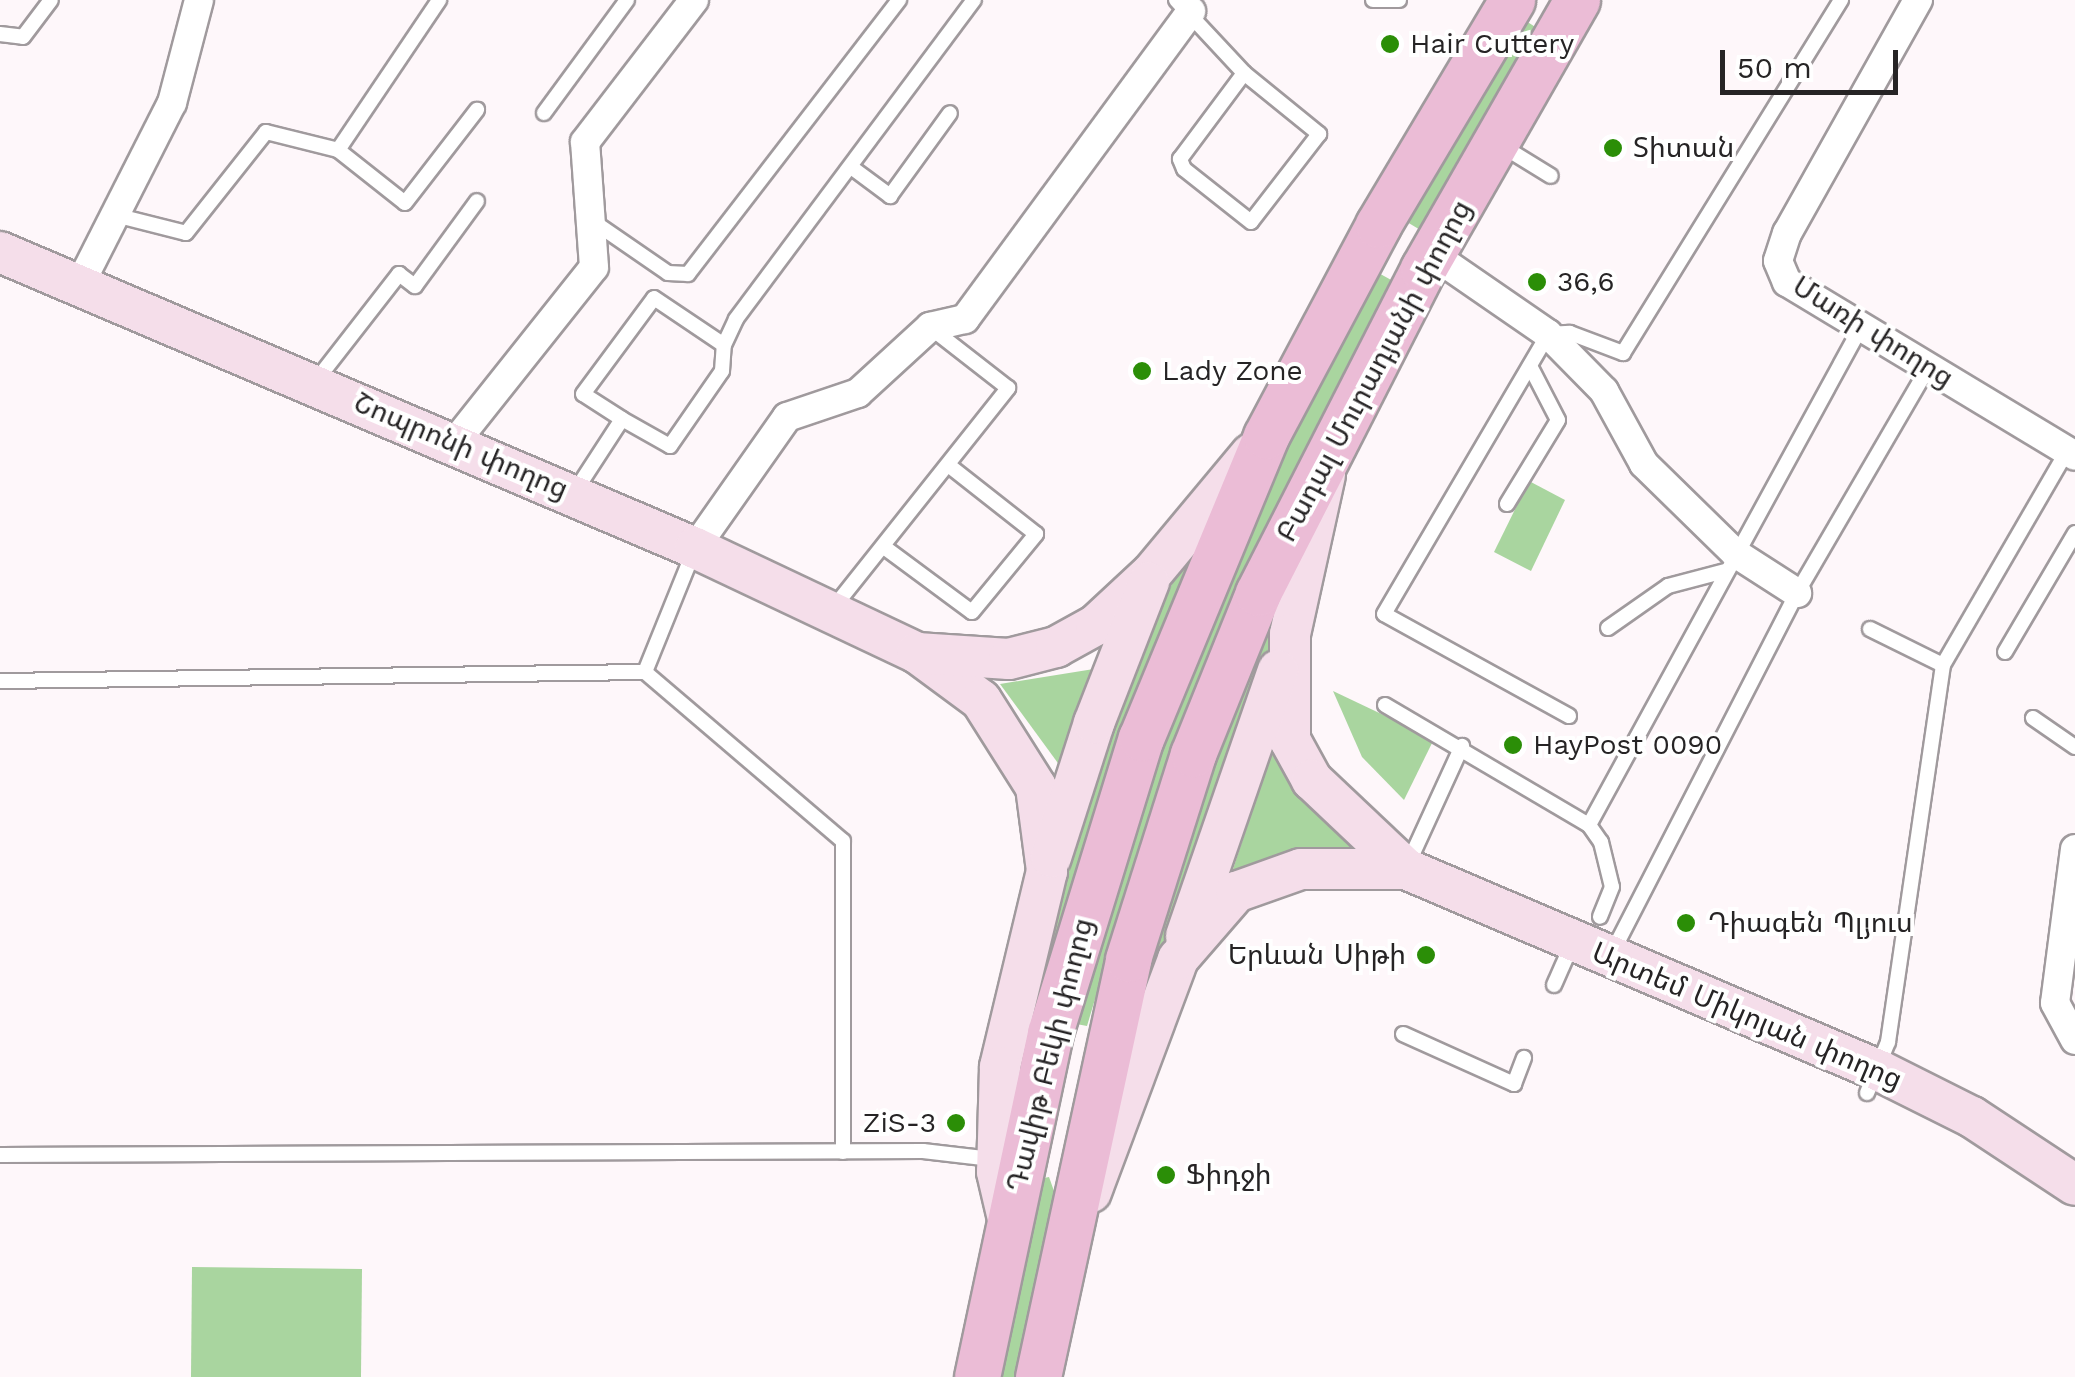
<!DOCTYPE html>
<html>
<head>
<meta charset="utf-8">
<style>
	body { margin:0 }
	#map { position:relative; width:2075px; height:1377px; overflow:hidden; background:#fef7fa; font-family:"Work Sans","Noto Sans Armenian",sans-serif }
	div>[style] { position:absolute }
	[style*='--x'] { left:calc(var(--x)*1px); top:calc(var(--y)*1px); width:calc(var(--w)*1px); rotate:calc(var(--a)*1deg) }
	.green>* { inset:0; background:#a9d59f }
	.roads { filter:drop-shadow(2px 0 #a09a9d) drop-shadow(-2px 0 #a09a9d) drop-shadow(0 2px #a09a9d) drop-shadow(0 -2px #a09a9d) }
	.service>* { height:14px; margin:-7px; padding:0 7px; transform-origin:7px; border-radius:7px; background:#fff }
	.minor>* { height:28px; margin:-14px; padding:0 14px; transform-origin:14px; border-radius:14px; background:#fff }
	.secondary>* { height:40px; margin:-20px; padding:0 20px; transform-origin:20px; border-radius:20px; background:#f5deea }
	.primary>* { height:45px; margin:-22.5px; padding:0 22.5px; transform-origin:22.5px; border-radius:22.5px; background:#ebbcd6 }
	.dots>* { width:28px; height:28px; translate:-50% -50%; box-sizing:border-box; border:5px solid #fff; border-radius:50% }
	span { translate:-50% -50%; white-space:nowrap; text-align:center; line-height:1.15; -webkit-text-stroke:8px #fff; paint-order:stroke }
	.poi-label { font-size:28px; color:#262425 }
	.left { translate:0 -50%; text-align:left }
	.right { translate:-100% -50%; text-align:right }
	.street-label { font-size:28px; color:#262425 }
	.scale { position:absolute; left:1720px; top:50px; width:178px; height:45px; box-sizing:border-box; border:5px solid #262425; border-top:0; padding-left:12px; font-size:30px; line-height:35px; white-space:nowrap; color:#262425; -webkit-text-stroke:8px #fff; paint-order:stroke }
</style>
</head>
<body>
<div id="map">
	<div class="green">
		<i style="clip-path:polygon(1526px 21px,1540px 30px,1422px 231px,1407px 222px)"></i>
		<i style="clip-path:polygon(1375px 271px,1393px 281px,1126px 896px,1087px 1026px,1071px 1023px,1144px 777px,1261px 496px)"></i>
		<i style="clip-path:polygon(1529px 481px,1565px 500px,1531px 571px,1494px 552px)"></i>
		<i style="clip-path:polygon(1188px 549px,1197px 554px,1035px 1021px,1020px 1018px,1053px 885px,1135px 664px)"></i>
		<i style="clip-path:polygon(1273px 607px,1281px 610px,1271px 657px,1138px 1041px,1121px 1035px,1179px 844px)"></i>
		<i style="clip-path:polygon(1100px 668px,1063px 770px,1000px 684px)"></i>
		<i style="clip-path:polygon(1333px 691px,1434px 739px,1404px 800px,1362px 757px)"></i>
		<i style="clip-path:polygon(1274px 745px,1371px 856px,1229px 881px)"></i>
		<i style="clip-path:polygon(1049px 1177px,1054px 1191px,1016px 1377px,1000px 1377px,1039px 1179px)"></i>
		<i style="clip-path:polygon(192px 1267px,362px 1269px,361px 1377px,191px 1377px)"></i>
	</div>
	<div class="roads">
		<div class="service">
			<i style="--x:1176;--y:0;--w:100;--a:47"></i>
			<i style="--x:1244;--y:73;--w:97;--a:39.1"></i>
			<i style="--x:1319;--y:134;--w:111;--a:127.7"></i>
			<i style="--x:1251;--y:222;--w:85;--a:-141.7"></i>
			<i style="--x:1184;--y:169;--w:11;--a:-112"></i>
			<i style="--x:1180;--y:159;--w:107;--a:-53.3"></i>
			<i style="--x:1373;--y:0;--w:26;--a:0"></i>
			<i style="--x:0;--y:34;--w:23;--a:7"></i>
			<i style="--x:23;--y:37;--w:46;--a:-52.9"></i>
			<i style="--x:544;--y:113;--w:140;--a:-53.7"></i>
			<i style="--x:1502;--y:146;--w:57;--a:31.5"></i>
			<i style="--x:338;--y:150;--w:181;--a:-56"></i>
			<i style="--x:851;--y:167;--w:49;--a:36.6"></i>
			<i style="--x:890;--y:196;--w:102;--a:-54.1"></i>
			<i style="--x:115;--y:215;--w:73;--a:14.2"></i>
			<i style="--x:186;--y:233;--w:129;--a:-51.6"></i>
			<i style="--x:266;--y:132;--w:74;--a:14"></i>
			<i style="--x:338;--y:150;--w:85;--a:38.3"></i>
			<i style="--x:405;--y:203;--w:118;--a:-52.3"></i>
			<i style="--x:591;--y:220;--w:93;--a:34.5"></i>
			<i style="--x:668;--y:273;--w:20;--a:3"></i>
			<i style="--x:688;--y:274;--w:346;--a:-52.4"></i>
			<i style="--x:315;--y:382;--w:137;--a:-52.1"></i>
			<i style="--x:399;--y:274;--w:20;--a:37"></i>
			<i style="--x:415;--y:286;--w:105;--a:-53.9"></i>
			<i style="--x:622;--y:419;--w:46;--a:-147.3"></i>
			<i style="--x:583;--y:394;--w:119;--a:-53.5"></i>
			<i style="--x:654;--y:298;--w:84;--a:33.9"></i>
			<i style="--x:574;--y:493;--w:88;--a:-57"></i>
			<i style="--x:622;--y:419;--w:55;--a:29.4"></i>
			<i style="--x:670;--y:446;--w:91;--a:-55.3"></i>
			<i style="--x:722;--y:371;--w:26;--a:-86"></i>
			<i style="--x:724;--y:345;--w:29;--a:-65"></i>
			<i style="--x:736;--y:319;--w:398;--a:-53.3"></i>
			<i style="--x:1507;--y:504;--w:98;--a:-58.7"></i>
			<i style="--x:1558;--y:420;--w:61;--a:-117.4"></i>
			<i style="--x:884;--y:547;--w:109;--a:36.5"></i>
			<i style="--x:972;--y:612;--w:101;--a:-50.6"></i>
			<i style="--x:1036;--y:534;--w:108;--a:-141.8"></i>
			<i style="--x:834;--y:607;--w:280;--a:-51.5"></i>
			<i style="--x:1008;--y:388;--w:98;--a:-142.1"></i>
			<i style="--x:1608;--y:628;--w:73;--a:-35"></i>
			<i style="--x:1668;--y:586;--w:59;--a:-14.7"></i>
			<i style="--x:1870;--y:629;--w:81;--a:26.3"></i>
			<i style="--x:2005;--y:652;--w:138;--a:-59.5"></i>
			<i style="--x:645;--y:672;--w:260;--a:40.5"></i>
			<i style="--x:843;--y:841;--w:311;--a:90"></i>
			<i style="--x:0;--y:681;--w:645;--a:-0.8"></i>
			<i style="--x:645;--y:672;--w:128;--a:-68"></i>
			<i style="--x:1385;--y:705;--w:237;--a:30.5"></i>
			<i style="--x:1589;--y:825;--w:21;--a:55"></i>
			<i style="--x:1601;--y:842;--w:46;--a:76.3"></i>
			<i style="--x:1612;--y:887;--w:32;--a:112"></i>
			<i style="--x:1569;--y:716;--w:211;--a:-151.1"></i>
			<i style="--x:1384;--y:614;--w:324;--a:-59.6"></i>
			<i style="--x:1548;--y:334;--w:22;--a:-3"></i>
			<i style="--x:1570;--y:333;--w:57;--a:20.7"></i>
			<i style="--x:1623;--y:353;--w:415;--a:-58.3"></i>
			<i style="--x:2033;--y:718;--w:51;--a:34.6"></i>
			<i style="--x:1589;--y:825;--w:567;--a:-61.36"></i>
			<i style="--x:1408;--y:864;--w:130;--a:-65.4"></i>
			<i style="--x:1613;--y:951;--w:403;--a:-62.8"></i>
			<i style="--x:1797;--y:593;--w:260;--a:-59.8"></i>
			<i style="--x:1554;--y:985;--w:47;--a:-66.2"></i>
			<i style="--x:1403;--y:1034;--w:122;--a:24.2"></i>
			<i style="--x:1514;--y:1084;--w:28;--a:-69"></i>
			<i style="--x:1867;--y:1093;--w:55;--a:-67.6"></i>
			<i style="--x:1888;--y:1042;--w:381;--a:-81.7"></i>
			<i style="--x:1943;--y:665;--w:247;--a:-59.9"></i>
			<i style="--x:0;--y:1155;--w:923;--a:-0.25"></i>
			<i style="--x:923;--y:1151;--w:69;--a:6.6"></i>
		</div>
		<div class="minor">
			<i style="--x:1918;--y:0;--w:267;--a:119.3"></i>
			<i style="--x:1787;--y:233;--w:29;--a:108"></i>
			<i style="--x:1778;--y:261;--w:23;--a:67"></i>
			<i style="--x:1787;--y:282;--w:336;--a:31.1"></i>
			<i style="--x:1432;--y:254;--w:141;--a:34.6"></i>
			<i style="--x:1548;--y:334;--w:80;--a:45.5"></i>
			<i style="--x:1604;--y:391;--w:83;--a:61.3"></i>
			<i style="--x:1644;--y:464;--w:127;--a:44.4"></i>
			<i style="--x:1735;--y:553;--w:74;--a:32.8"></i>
			<i style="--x:80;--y:284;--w:203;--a:-63.1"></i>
			<i style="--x:172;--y:103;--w:106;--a:-75.3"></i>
			<i style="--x:455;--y:442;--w:223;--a:-51.5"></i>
			<i style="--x:594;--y:267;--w:125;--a:-94.1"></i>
			<i style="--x:585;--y:142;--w:179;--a:-52.5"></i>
			<i style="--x:695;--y:548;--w:160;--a:-54.9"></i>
			<i style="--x:787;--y:417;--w:75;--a:-18.7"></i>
			<i style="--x:858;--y:393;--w:98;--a:-42.5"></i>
			<i style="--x:930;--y:327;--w:36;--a:-13"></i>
			<i style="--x:965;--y:319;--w:382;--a:-53.7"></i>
			<i style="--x:2075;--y:849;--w:155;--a:97.4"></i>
			<i style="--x:2055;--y:1003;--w:42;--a:61.6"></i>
		</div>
		<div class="secondary">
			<i style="--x:0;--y:252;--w:755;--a:23.07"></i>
			<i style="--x:695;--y:548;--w:246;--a:25.3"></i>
			<i style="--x:917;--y:653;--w:79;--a:36.3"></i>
			<i style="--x:981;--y:700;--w:103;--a:57.7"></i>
			<i style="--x:1036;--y:787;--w:85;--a:82.5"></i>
			<i style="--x:1047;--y:871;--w:202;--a:103.5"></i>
			<i style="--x:1000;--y:1067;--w:105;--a:91.6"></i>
			<i style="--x:997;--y:1172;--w:52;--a:76.8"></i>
			<i style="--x:1325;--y:475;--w:163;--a:102.4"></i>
			<i style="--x:1290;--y:634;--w:106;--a:90"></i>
			<i style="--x:1290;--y:740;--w:46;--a:61.2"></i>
			<i style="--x:1312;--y:780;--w:129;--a:43.4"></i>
			<i style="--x:1406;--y:869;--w:515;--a:23.08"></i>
			<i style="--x:1880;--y:1071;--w:103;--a:26.6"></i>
			<i style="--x:1972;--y:1117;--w:123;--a:33.4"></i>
			<i style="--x:917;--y:653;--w:92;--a:3.7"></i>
			<i style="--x:1009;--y:659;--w:49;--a:-14.3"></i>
			<i style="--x:1056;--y:647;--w:46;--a:-28.8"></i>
			<i style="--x:1096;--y:625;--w:76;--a:-42.9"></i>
			<i style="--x:1152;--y:573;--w:155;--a:-50.2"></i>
			<i style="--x:1051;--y:857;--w:141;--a:-72.2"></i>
			<i style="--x:1094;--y:723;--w:151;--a:-68.7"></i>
			<i style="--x:1186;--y:936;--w:281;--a:-70.9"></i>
			<i style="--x:1091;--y:1192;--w:249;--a:-69.5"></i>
			<i style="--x:1178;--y:959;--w:89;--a:-49.1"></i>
			<i style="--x:1236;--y:892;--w:69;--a:-19.5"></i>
			<i style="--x:1301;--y:869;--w:105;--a:0"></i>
		</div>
		<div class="primary">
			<i style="--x:977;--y:1377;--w:352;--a:-78"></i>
			<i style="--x:1050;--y:1033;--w:309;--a:-72.9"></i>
			<i style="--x:1141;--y:738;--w:327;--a:-67.5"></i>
			<i style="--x:1266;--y:436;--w:239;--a:-62"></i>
			<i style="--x:1378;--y:225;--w:262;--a:-59.2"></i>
			<i style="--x:1038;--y:1377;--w:428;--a:-77.8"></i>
			<i style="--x:1128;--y:959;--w:215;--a:-72.4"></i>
			<i style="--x:1193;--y:754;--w:174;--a:-68"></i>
			<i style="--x:1258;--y:593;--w:364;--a:-63"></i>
			<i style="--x:1423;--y:269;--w:310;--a:-60.2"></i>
		</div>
	</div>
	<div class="dots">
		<i style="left:1390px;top:44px;background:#2b8e07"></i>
		<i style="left:1613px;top:148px;background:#2b8e07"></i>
		<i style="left:1537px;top:282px;background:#2b8e07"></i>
		<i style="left:1142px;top:371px;background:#2b8e07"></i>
		<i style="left:1513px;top:745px;background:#2b8e07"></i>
		<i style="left:1686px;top:923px;background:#2b8e07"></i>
		<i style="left:1426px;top:955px;background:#2b8e07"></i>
		<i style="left:956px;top:1123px;background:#2b8e07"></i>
		<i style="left:1166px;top:1175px;background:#2b8e07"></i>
	</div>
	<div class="poi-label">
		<span class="left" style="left:1410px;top:44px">Hair Cuttery</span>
		<span class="left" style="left:1633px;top:148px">Տիտան</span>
		<span class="left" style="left:1557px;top:282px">36,6</span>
		<span class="left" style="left:1162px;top:371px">Lady Zone</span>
		<span class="left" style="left:1533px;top:745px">HayPost 0090</span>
		<span class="left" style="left:1708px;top:923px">Դիագեն Պլյուս</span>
		<span class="right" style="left:1406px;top:955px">Երևան Սիթի</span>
		<span class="right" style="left:936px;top:1123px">ZiS-3</span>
		<span class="left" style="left:1186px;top:1175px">Ֆիդջի</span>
	</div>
	<div class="street-label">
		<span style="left:1873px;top:332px;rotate:32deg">Մառի փողոց</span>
		<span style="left:1374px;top:371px;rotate:-62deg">Բադալ Մուրադյանի փողոց</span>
		<span style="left:461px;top:446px;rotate:23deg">Շոպրոնի փողոց</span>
		<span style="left:1747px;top:1016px;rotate:23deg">Արտեմ Միկոյան փողոց</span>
		<span style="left:1050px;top:1055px;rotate:-76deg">Դավիթ Բեկի փողոց</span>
	</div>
	<div class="scale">50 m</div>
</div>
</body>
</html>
